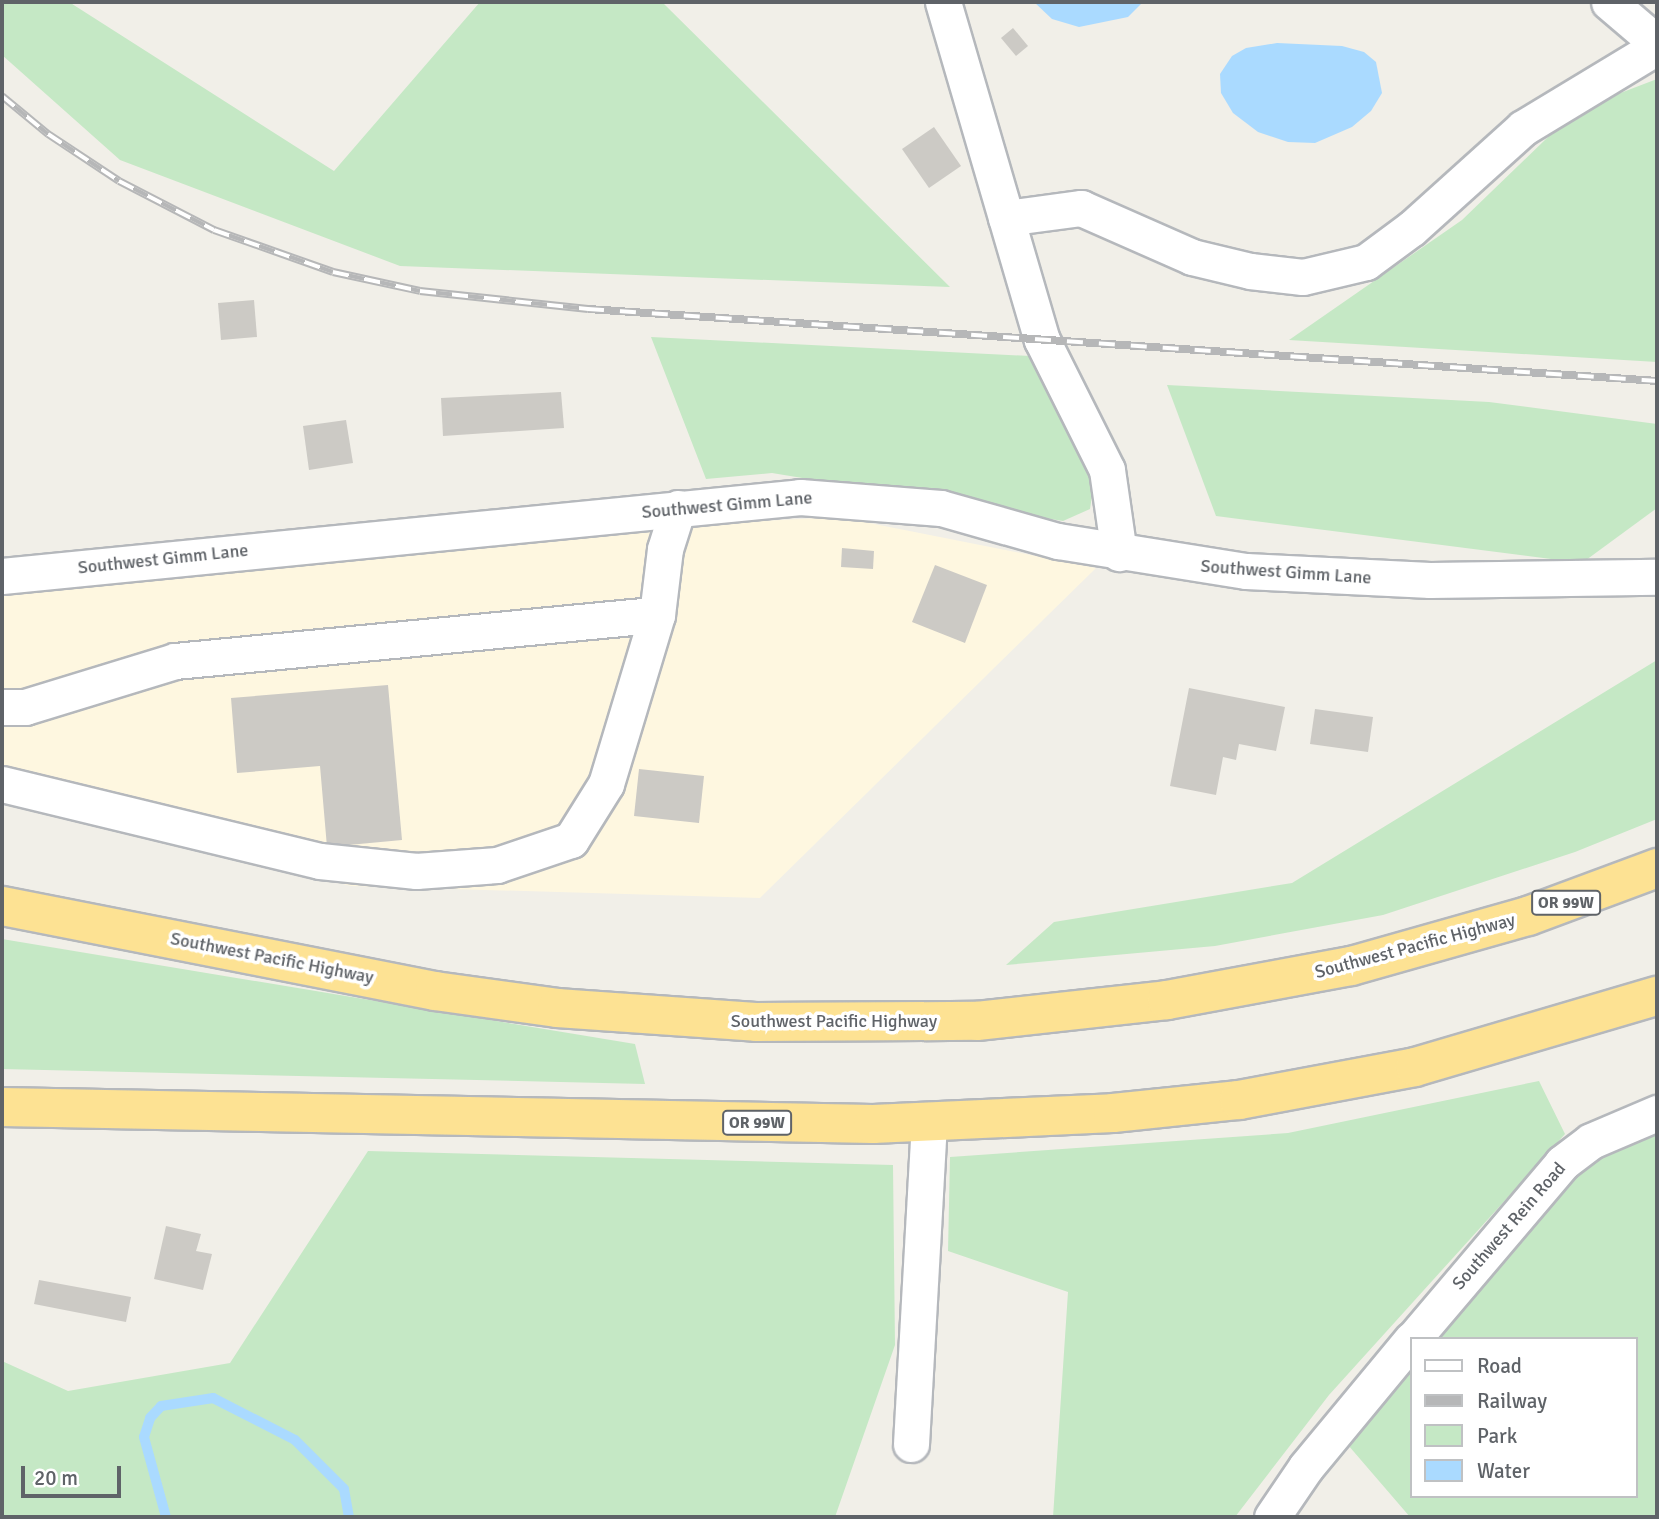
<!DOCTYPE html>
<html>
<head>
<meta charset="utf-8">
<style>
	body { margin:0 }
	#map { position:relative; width:1659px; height:1519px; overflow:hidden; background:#f1efe8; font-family:Signika,sans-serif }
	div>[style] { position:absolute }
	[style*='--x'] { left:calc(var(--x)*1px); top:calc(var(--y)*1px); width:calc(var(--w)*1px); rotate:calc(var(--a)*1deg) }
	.commercial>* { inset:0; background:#fef7e0 }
	.green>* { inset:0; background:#c5e8c5 }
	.water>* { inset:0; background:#aadaff }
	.stream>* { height:10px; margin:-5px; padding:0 5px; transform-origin:5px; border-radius:5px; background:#aadaff }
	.building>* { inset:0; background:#cccac5 }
	.roads { filter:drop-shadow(2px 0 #b5b8bc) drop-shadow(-2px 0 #b5b8bc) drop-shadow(0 2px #b5b8bc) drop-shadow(0 -2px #b5b8bc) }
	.minor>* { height:35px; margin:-17.5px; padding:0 17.5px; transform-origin:17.5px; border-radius:17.5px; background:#fff }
	.highway>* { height:38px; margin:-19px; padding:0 19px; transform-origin:19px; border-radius:19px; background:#fde293 }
	.rail>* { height:8px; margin-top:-4px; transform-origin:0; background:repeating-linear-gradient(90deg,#fff 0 16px,#b6b7b8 0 32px); box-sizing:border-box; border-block:2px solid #b6b7b8 }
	span { translate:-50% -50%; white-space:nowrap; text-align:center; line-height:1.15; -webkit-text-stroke:7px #fff; paint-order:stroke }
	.shield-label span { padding:2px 5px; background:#fff; border:2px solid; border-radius:5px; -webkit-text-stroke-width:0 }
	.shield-label { font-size:16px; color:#5f6368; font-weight:700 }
	.street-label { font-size:18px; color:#5f6368 }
	.frame { position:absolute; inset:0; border:4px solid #5f6368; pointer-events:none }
	.legend { position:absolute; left:1410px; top:1337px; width:228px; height:161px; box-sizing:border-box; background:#fff; border:2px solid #bfc1c3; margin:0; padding:9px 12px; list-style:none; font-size:21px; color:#5f6368 }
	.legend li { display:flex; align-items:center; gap:14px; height:35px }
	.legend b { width:35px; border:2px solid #bfc1c3 }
	.scale { position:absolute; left:21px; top:1466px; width:100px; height:32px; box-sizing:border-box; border:4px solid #5f6368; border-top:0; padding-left:9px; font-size:21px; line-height:24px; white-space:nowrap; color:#5f6368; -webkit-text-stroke:5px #fff; paint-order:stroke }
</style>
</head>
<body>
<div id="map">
	<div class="commercial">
		<i style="clip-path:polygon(839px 517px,1096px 568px,760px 898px,351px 886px,2px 800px,2px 596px,577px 531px)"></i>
	</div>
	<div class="green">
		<i style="clip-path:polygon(2px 2px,69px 2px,334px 171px,480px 2px,662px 2px,950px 287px,400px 266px,120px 160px,2px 55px)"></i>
		<i style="clip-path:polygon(1657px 79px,1657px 362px,1289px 340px,1462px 220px,1576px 110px)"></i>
		<i style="clip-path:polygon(651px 337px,1030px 356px,1095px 476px,1090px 509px,1063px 521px,772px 473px,706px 479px)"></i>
		<i style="clip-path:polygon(1167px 385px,1489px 402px,1657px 424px,1657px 508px,1582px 563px,1216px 516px)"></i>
		<i style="clip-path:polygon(1657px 660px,1657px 819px,1575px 852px,1383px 915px,1215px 946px,1006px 965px,1054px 922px,1292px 883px)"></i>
		<i style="clip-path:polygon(2px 939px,635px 1044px,645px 1084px,2px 1069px)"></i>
		<i style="clip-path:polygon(1539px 1081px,1565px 1134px,1329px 1395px,1235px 1517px,1053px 1517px,1068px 1292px,948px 1251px,950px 1157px,1288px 1133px)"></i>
		<i style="clip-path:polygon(1657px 1128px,1657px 1517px,1410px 1517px,1348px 1445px,1412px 1364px,1412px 1496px,1636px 1496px,1636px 1339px,1433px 1339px,1597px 1149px)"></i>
		<i style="clip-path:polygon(368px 1151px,893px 1165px,895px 1345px,835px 1517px,2px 1517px,2px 1361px,68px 1391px,230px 1363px)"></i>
	</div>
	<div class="water">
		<i style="clip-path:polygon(1034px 2px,1143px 2px,1128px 17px,1079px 27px,1052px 19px)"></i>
		<i style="clip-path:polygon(1277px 43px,1342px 46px,1364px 52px,1376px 62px,1382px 93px,1371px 111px,1352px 127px,1315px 143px,1288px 142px,1258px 132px,1233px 113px,1221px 93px,1220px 74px,1232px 56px,1246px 48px)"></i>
	</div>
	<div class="stream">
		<i style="--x:166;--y:1517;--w:83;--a:-105.4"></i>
		<i style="--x:144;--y:1437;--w:20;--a:-72"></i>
		<i style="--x:150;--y:1418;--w:16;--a:-47"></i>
		<i style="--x:161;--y:1406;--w:53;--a:-8.7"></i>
		<i style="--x:213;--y:1398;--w:92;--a:27.1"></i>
		<i style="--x:295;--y:1440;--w:69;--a:45"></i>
		<i style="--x:344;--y:1489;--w:28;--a:80"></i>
	</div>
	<div class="building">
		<i style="clip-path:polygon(1013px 28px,1028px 46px,1016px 56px,1001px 38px)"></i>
		<i style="clip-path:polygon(934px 127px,961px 166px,929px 188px,902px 149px)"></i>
		<i style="clip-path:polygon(254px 300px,257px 337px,221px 340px,218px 303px)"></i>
		<i style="clip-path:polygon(561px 392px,564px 428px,443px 436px,441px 398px)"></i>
		<i style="clip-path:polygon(346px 420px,353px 463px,309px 470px,303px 426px)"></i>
		<i style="clip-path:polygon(842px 548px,874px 551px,873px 569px,841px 567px)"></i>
		<i style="clip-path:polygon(935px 565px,987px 585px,965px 643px,912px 622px)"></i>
		<i style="clip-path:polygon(388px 685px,402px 840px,327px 847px,320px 766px,237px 773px,231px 698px)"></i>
		<i style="clip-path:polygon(1189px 688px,1285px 707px,1276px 751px,1239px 744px,1236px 760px,1223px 757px,1216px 795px,1170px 786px)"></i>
		<i style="clip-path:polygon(1315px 709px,1373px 717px,1368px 752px,1310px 744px)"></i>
		<i style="clip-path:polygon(639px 769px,704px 776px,699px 823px,634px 816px)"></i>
		<i style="clip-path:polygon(166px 1226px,201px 1234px,196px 1251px,212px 1254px,203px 1290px,154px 1279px)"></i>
		<i style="clip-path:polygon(39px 1280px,131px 1297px,126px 1322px,34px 1304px)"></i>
	</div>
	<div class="roads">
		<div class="minor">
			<i style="--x:943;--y:2;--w:352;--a:73.7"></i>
			<i style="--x:1042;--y:340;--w:145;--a:63.4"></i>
			<i style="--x:1107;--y:470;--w:84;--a:81.8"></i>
			<i style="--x:1609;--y:2;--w:63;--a:40.5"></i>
			<i style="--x:1006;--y:218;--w:76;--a:-7.6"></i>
			<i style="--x:1081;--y:208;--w:121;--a:23.8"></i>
			<i style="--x:1192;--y:257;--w:60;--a:13.6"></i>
			<i style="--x:1250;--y:271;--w:53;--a:6.5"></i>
			<i style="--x:1303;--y:277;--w:65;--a:-13.4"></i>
			<i style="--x:1366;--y:262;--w:57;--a:-36.5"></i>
			<i style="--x:1412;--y:228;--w:149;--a:-42"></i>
			<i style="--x:1523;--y:128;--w:157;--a:-31.2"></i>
			<i style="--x:2;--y:576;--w:802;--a:-5.65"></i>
			<i style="--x:800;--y:497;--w:141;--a:4.5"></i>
			<i style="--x:941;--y:508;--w:122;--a:15.8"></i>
			<i style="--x:1058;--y:541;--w:190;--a:9.1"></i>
			<i style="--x:1246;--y:571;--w:184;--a:2.8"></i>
			<i style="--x:1430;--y:580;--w:227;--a:-0.8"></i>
			<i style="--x:2;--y:707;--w:23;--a:0"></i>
			<i style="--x:25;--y:707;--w:157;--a:-17"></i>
			<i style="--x:175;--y:661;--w:484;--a:-5.5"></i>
			<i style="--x:2;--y:784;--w:327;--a:13.6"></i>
			<i style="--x:320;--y:861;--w:97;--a:5.9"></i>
			<i style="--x:416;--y:871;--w:81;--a:-4.2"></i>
			<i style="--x:497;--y:865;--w:78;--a:-18.7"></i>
			<i style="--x:571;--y:840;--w:66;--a:-58"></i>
			<i style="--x:606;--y:784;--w:177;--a:-73.2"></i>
			<i style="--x:657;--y:615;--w:66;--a:-83.1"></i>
			<i style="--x:665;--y:549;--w:43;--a:-72.4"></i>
			<i style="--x:1413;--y:1339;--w:231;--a:-49.7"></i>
			<i style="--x:1562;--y:1163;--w:36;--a:-37"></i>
			<i style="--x:1591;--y:1141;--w:72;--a:-23"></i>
			<i style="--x:911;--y:1444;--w:322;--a:-86.8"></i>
			<i style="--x:1272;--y:1517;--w:60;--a:-55.8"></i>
			<i style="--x:1306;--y:1467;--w:166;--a:-50.4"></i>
		</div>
		<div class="highway">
			<i style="--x:2;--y:906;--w:441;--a:11.1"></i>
			<i style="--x:435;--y:991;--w:123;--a:7.9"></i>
			<i style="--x:557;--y:1008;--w:199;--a:4"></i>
			<i style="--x:756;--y:1022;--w:221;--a:-0.3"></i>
			<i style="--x:977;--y:1021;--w:191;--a:-6.3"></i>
			<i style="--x:1167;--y:1000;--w:187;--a:-10.5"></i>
			<i style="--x:1351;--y:966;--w:184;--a:-15.8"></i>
			<i style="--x:1528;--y:916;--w:138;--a:-20.4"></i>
			<i style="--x:2;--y:1107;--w:871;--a:1.12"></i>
			<i style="--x:873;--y:1124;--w:240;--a:-2.6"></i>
			<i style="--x:1113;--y:1113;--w:127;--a:-5.9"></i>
			<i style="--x:1239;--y:1100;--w:179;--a:-10.6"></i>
			<i style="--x:1415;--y:1067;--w:252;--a:-16.4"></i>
		</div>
	</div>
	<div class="rail">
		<i style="--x:2;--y:96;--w:60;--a:39.6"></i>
		<i style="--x:48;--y:134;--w:85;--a:33.5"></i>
		<i style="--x:119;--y:181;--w:107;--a:27.3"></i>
		<i style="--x:214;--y:230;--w:126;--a:19.4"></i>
		<i style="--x:333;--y:272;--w:89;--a:12.3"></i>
		<i style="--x:420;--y:291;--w:169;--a:6.1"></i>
		<i style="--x:588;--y:309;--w:1071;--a:3.85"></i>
	</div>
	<div class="shield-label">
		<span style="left:1566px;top:903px">OR 99W</span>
		<span style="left:757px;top:1123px">OR 99W</span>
	</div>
	<div class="street-label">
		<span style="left:727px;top:505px;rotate:-5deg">Southwest Gimm Lane</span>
		<span style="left:163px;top:559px;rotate:-6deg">Southwest Gimm Lane</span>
		<span style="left:1286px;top:572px;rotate:4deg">Southwest Gimm Lane</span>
		<span style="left:1415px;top:946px;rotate:-15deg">Southwest Pacific Highway</span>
		<span style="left:272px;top:958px;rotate:11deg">Southwest Pacific Highway</span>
		<span style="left:834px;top:1021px">Southwest Pacific Highway</span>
		<span style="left:1509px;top:1226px;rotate:-49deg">Southwest Rein Road</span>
	</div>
	<div class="frame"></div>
	<ul class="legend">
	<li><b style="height:9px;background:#fff"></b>Road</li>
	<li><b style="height:9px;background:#b6b7b8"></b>Railway</li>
	<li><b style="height:19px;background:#c5e8c5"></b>Park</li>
	<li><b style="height:19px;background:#aadaff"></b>Water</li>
	</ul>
	<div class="scale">20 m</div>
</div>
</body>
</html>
